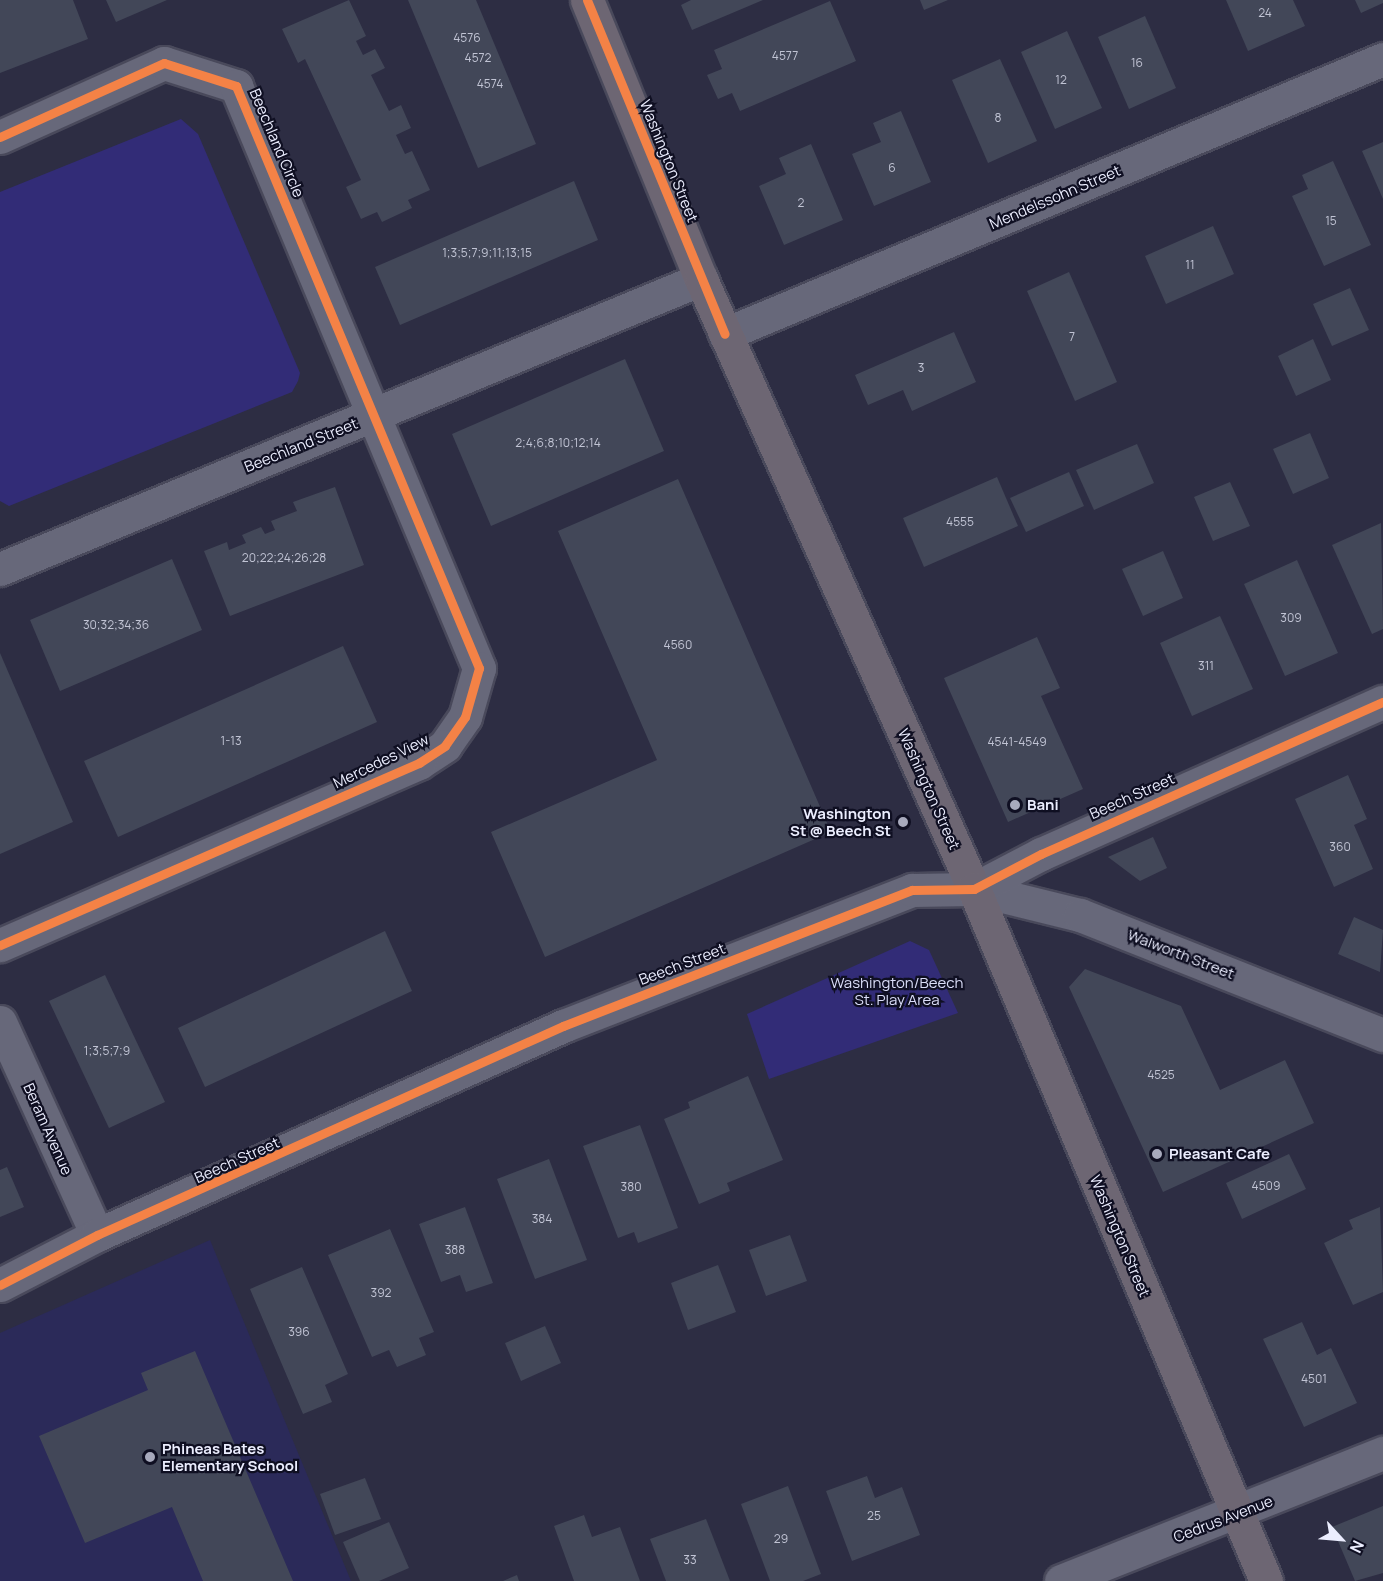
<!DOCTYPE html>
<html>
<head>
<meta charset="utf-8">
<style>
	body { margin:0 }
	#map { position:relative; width:1383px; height:1581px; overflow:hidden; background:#2d2d43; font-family:Manrope,sans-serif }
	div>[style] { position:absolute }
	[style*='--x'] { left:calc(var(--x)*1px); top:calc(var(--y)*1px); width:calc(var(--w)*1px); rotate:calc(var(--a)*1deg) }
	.built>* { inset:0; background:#2b2a59 }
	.green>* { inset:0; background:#322c77 }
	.building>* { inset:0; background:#424758 }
	.roads { filter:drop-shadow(2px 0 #49495b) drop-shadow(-2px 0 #49495b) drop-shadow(0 2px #49495b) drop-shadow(0 -2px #49495b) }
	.minor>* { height:33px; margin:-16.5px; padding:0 16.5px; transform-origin:16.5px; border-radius:16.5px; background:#67687a }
	.major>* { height:33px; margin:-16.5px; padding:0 16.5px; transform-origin:16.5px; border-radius:16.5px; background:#6d6673 }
	.cycleway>* { height:9px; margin:-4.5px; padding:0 4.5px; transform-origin:4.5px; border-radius:4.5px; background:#f48246 }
	.dots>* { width:16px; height:16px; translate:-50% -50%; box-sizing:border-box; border:3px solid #0f0f22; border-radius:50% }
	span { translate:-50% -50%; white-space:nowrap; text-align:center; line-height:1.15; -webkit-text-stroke:4.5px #0f0f22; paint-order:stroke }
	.number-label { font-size:12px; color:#c1c4d4 }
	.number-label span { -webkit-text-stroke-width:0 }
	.street-label { font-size:15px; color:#ebedfe }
	.poi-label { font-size:15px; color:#ebedfe; font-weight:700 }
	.left { translate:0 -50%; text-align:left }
	.right { translate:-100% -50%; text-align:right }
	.park-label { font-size:15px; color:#daddf8 }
	.north { position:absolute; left:1311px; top:1509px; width:60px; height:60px; -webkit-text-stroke:4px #0f0f22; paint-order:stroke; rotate:116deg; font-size:16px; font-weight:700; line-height:24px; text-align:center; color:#ebedfe }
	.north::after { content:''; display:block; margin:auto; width:21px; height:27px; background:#ebedfe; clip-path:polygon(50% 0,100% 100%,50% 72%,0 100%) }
</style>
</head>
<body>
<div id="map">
	<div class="built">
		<i style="clip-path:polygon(210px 1240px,351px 1581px,0 1581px,0 1333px)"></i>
	</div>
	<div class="green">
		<i style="clip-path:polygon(181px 119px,198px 134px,300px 373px,298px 381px,292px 392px,9px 506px,0 501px,0 192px)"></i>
		<i style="clip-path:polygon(910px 941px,929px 950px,958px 1013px,769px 1079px,747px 1014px)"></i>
	</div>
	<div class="building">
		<i style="clip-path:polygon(0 0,73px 0,88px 39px,0 73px)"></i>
		<i style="clip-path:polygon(106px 0,167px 0,116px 22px)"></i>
		<i style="clip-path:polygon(349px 0,366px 36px,356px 41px,363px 55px,375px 49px,385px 68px,371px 75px,389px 111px,401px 105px,411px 128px,396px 135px,405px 154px,412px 151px,430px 190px,408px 200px,412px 208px,382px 222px,377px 212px,361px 219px,346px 187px,361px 180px,305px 59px,298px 63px,282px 29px)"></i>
		<i style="clip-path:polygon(408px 0,476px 0,536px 144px,478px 168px)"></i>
		<i style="clip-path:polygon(691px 0,763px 0,692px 30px,681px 5px)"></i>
		<i style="clip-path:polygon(920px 0,948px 0,924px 10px)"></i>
		<i style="clip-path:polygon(1226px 0,1293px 0,1305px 26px,1248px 51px)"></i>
		<i style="clip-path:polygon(1355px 0,1383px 0,1383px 3px,1361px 13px)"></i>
		<i style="clip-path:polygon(830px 1px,856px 61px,740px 111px,732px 93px,718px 99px,707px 75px,722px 69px,714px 50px)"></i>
		<i style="clip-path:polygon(1145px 16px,1176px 88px,1129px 109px,1098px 37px)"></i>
		<i style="clip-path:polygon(1067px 31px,1102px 108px,1055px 129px,1021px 52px)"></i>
		<i style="clip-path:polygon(1000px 59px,1037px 141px,988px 163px,952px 80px)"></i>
		<i style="clip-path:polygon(901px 111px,931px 182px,874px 206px,852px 154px,881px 142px,873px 123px)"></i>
		<i style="clip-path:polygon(1383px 142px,1383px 199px,1362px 151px)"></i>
		<i style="clip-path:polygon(811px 144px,843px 220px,784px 245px,759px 186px,786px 174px,779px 158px)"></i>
		<i style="clip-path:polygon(1333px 161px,1371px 245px,1324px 266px,1292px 196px,1308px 189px,1302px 175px)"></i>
		<i style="clip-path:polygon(574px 181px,598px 240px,400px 325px,375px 267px)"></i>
		<i style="clip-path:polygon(1213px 226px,1234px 274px,1166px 304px,1145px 256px)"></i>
		<i style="clip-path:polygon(1069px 272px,1117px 382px,1075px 401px,1027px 291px)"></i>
		<i style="clip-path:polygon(1350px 288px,1369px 330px,1332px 346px,1313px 304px)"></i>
		<i style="clip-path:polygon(954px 332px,976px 382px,912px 411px,903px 390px,868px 405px,855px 375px)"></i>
		<i style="clip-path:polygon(1313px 339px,1331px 380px,1296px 396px,1278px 356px)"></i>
		<i style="clip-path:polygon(625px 359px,664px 451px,491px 526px,452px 434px)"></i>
		<i style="clip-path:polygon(1310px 433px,1329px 478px,1293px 494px,1273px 449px)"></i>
		<i style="clip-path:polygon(1137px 444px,1154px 483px,1094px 510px,1076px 470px)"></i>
		<i style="clip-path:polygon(1069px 472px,1084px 506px,1026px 532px,1010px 498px)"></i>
		<i style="clip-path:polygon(997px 477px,1018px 526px,924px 567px,903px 518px)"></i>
		<i style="clip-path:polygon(678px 479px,831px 832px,545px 957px,491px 832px,657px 760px,558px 531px)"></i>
		<i style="clip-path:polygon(1230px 482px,1250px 526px,1213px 541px,1194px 497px)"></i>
		<i style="clip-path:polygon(335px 487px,364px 565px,230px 616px,204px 551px,227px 542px,229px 550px,246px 543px,242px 535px,261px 527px,265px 534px,275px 530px,271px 521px,297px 511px,293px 502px)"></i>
		<i style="clip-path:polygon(1381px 523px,1383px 629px,1372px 634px,1332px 545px)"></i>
		<i style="clip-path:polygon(1163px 551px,1183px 598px,1143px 616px,1122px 569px)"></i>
		<i style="clip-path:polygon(172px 559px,202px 630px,60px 691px,30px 620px)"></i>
		<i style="clip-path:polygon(1297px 560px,1338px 653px,1285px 676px,1244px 584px)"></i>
		<i style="clip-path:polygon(1220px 616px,1253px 689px,1192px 716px,1160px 643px)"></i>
		<i style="clip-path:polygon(1037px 637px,1060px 688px,1041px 696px,1083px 789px,1008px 822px,944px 678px)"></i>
		<i style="clip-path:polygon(343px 646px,377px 722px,118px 837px,84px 761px)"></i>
		<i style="clip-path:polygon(0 653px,73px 822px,0 854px)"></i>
		<i style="clip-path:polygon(1348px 775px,1367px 819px,1354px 825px,1373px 869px,1334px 887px,1295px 799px)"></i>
		<i style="clip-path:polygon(1153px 837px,1167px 868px,1140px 881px,1108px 857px)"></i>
		<i style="clip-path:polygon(1354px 917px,1383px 930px,1380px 972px,1338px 954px)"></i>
		<i style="clip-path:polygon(385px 931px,412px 991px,205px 1087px,178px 1028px)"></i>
		<i style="clip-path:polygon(1085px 969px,1181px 1006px,1220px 1090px,1285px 1060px,1314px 1123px,1163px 1192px,1069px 987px)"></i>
		<i style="clip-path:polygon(105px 975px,165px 1102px,109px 1128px,49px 1001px)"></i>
		<i style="clip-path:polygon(748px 1076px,783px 1160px,727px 1183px,730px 1191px,699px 1204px,664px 1119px,690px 1108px,688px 1102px)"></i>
		<i style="clip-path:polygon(640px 1125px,678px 1228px,638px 1243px,634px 1232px,618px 1238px,583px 1146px)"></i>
		<i style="clip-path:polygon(1289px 1154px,1306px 1189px,1242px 1219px,1226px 1183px)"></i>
		<i style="clip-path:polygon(549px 1159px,587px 1260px,535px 1279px,497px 1179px)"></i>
		<i style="clip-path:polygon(7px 1167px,24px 1207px,0 1217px,0 1170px)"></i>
		<i style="clip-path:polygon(465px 1207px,493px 1283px,466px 1292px,460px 1275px,441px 1282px,419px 1224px)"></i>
		<i style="clip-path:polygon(1380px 1207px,1383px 1292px,1353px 1305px,1324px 1243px,1353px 1229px,1349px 1220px)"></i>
		<i style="clip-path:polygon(390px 1229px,434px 1332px,419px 1338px,426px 1355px,397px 1367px,389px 1350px,372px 1357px,328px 1255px)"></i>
		<i style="clip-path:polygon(790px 1235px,807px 1281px,766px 1296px,749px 1250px)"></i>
		<i style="clip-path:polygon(718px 1265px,736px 1312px,688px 1330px,671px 1283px)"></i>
		<i style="clip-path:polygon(302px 1267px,348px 1374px,325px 1385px,332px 1402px,303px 1414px,250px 1289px)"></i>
		<i style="clip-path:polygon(1302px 1322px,1317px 1355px,1331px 1348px,1357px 1403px,1304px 1427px,1263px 1339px)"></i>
		<i style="clip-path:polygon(545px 1326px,561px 1363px,521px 1381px,505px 1343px)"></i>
		<i style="clip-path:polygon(195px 1351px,293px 1581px,203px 1581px,172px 1507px,85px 1543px,39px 1436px,148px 1390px,141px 1373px)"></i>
		<i style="clip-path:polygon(867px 1476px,875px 1498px,902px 1487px,920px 1535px,852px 1561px,826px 1491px)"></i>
		<i style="clip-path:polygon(365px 1478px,381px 1519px,335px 1535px,320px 1494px)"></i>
		<i style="clip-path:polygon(788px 1486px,821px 1574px,803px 1581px,770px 1581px,741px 1504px)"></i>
		<i style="clip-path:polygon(1383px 1506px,1383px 1573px,1355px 1581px,1332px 1527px)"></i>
		<i style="clip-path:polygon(584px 1515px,592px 1537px,620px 1527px,640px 1581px,574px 1581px,554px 1526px)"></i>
		<i style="clip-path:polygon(706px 1519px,730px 1581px,666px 1581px,650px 1539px)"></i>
		<i style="clip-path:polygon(389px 1522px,409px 1568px,379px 1581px,360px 1581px,343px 1542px)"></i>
		<i style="clip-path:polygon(517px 1575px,519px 1581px,503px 1581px)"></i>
	</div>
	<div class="roads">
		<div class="minor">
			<i style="--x:0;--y:137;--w:180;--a:-24.3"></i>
			<i style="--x:164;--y:63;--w:76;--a:17.7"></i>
			<i style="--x:236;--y:86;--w:631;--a:67.34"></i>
			<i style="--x:479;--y:668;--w:51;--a:105.9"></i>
			<i style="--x:465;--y:717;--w:35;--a:125"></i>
			<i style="--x:445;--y:746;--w:31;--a:147"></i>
			<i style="--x:419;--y:763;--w:457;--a:156.5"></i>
			<i style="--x:725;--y:334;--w:713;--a:-22.68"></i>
			<i style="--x:0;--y:569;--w:759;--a:-22.47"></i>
			<i style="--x:974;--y:889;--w:109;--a:13.8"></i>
			<i style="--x:1080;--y:915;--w:326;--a:21.6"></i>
			<i style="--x:0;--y:1022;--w:234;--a:65.5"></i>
			<i style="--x:0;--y:1285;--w:109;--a:-27.3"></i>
			<i style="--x:97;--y:1235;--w:511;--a:-24.16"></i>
			<i style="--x:563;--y:1026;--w:375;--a:-21.3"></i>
			<i style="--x:912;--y:890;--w:62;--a:-0.9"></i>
			<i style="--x:974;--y:889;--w:76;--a:-27.6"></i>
			<i style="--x:1041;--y:854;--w:374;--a:-24"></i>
			<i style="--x:1061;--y:1581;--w:347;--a:-21.7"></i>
		</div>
		<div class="major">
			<i style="--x:587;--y:0;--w:301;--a:67.8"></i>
			<i style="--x:701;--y:279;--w:668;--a:65.89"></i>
			<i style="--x:974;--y:889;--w:751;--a:67.12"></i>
		</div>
	</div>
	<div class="cycleway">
		<i style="--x:587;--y:0;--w:361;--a:67.6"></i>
		<i style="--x:0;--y:137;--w:180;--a:-24.3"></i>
		<i style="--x:164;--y:63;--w:76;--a:17.7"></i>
		<i style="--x:236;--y:86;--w:631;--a:67.34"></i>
		<i style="--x:479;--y:668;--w:51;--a:105.9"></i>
		<i style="--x:465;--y:717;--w:35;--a:125"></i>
		<i style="--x:445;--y:746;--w:31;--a:147"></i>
		<i style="--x:419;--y:763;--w:457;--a:156.5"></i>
		<i style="--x:0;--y:1285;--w:109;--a:-27.3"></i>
		<i style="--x:97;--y:1235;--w:511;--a:-24.16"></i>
		<i style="--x:563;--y:1026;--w:375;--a:-21.3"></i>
		<i style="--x:912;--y:890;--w:62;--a:-0.9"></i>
		<i style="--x:974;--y:889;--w:76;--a:-27.6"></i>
		<i style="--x:1041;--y:854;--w:374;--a:-24"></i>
	</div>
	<div class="dots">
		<i style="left:1015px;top:805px;background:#a8aabd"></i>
		<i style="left:903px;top:822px;background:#a8aabd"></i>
		<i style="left:1157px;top:1154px;background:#a8aabd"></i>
		<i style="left:150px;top:1457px;background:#a8aabd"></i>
	</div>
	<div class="number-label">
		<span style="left:1265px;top:13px">24</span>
		<span style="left:467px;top:38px">4576</span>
		<span style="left:785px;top:56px">4577</span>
		<span style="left:478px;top:58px">4572</span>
		<span style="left:1137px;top:63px">16</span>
		<span style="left:1061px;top:80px">12</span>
		<span style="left:490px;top:84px">4574</span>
		<span style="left:998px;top:118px">8</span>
		<span style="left:892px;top:168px">6</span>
		<span style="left:801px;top:203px">2</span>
		<span style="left:1331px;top:221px">15</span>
		<span style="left:487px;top:253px">1;3;5;7;9;11;13;15</span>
		<span style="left:1190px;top:265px">11</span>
		<span style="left:1072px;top:337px">7</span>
		<span style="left:921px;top:368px">3</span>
		<span style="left:558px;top:443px">2;4;6;8;10;12;14</span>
		<span style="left:960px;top:522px">4555</span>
		<span style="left:284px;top:558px">20;22;24;26;28</span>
		<span style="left:1291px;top:618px">309</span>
		<span style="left:116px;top:625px">30;32;34;36</span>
		<span style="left:678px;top:645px">4560</span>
		<span style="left:1206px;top:666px">311</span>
		<span style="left:231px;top:741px">1-13</span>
		<span style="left:1017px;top:742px">4541-4549</span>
		<span style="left:1340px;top:847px">360</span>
		<span style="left:107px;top:1051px">1;3;5;7;9</span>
		<span style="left:1161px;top:1075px">4525</span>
		<span style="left:1266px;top:1186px">4509</span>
		<span style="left:631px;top:1187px">380</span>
		<span style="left:542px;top:1219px">384</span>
		<span style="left:455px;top:1250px">388</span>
		<span style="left:381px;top:1293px">392</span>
		<span style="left:299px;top:1332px">396</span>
		<span style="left:1314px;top:1379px">4501</span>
		<span style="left:874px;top:1516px">25</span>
		<span style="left:781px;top:1539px">29</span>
		<span style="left:690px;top:1560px">33</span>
	</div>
	<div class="street-label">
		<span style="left:277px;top:143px;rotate:67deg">Beechland Circle</span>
		<span style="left:669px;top:161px;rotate:68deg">Washington Street</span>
		<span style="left:1055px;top:197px;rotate:-23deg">Mendelssohn Street</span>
		<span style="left:301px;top:445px;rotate:-22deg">Beechland Street</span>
		<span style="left:381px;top:761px;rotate:-26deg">Mercedes View</span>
		<span style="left:929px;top:789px;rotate:66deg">Washington Street</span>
		<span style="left:1132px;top:796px;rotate:-24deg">Beech Street</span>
		<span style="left:1181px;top:954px;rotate:21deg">Walworth Street</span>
		<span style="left:682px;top:964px;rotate:-21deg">Beech Street</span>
		<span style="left:48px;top:1129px;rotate:66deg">Beram Avenue</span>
		<span style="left:237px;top:1160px;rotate:-24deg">Beech Street</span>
		<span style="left:1120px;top:1236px;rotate:67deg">Washington Street</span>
		<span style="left:1223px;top:1519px;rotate:-21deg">Cedrus Avenue</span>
	</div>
	<div class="poi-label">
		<span class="left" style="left:1027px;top:805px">Bani</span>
		<span class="right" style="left:891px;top:822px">Washington<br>St @ Beech St</span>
		<span class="left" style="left:1169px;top:1154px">Pleasant Cafe</span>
		<span class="left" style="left:162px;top:1457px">Phineas Bates<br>Elementary School</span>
	</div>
	<div class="park-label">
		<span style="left:897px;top:991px">Washington/Beech<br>St. Play Area</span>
	</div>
	<div class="north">N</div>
</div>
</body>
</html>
